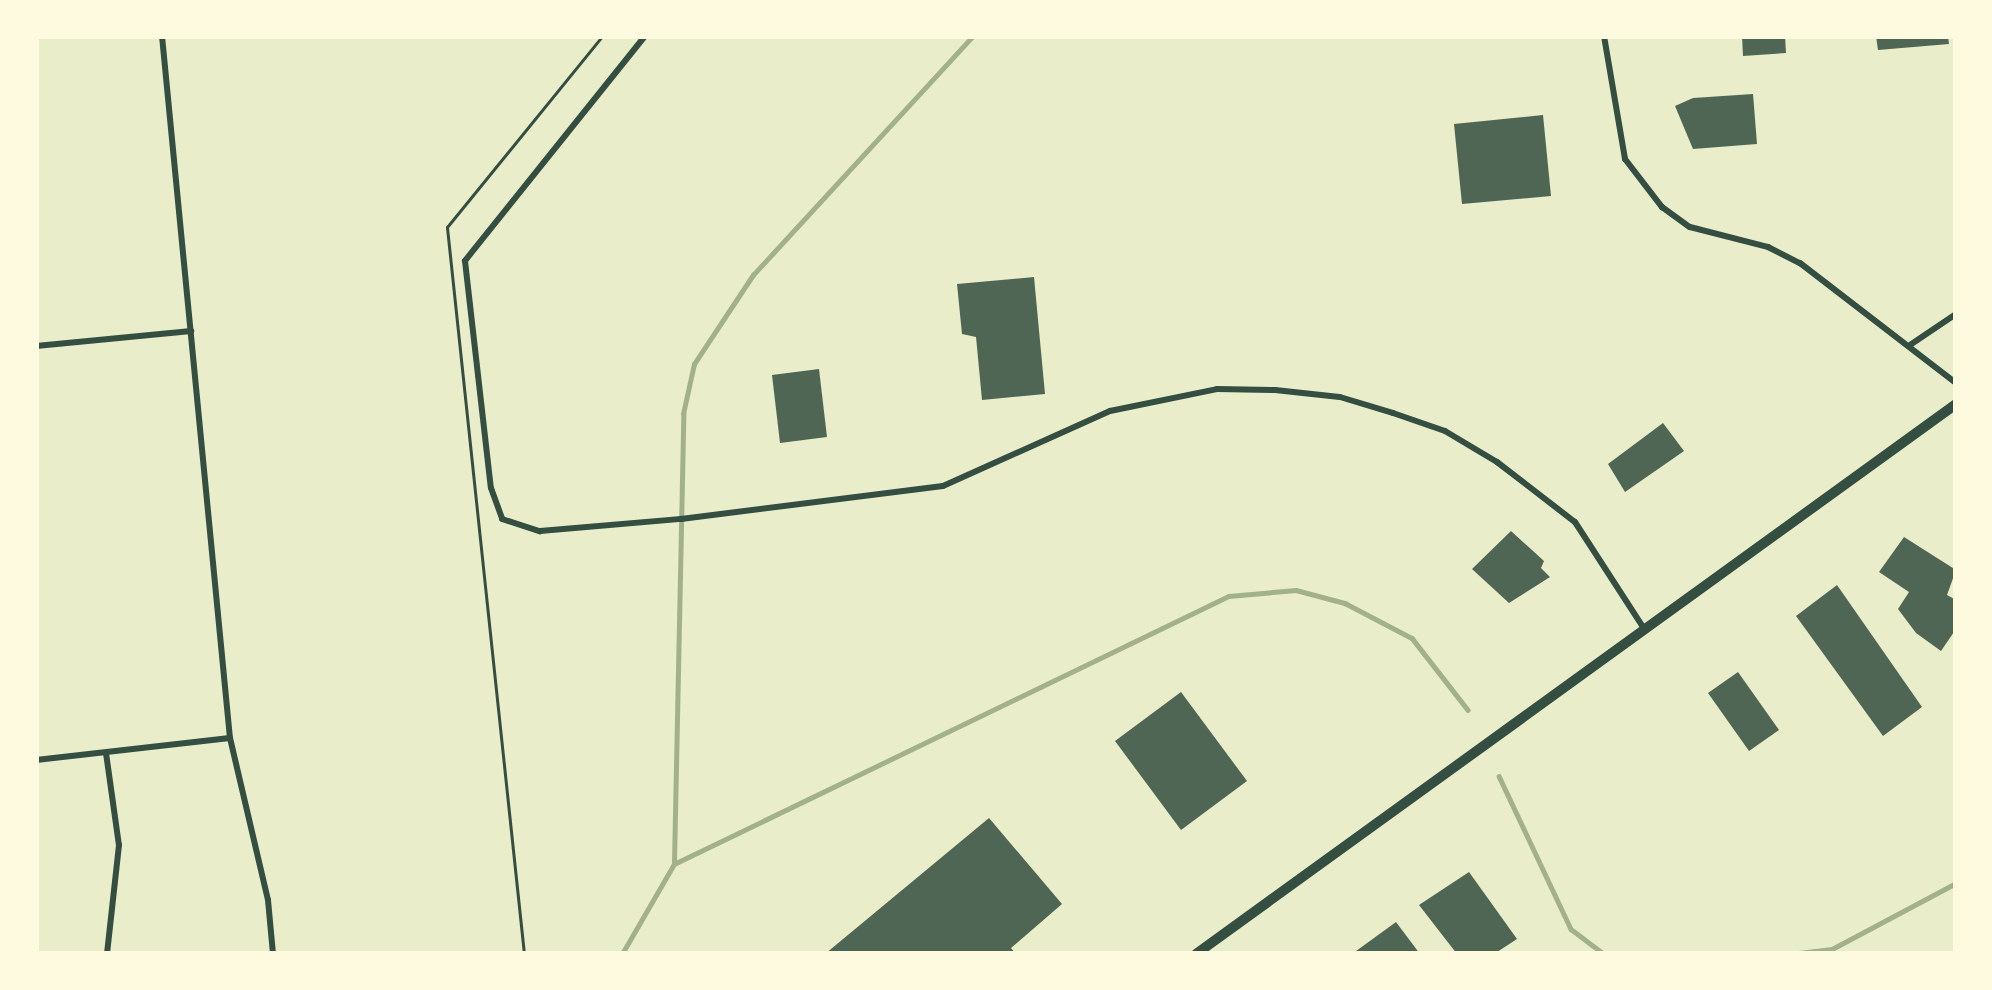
<!DOCTYPE html>
<html>
<head>
<meta charset="utf-8">
<style>
	body { margin:0 }
	#map { position:relative; width:1992px; height:990px; overflow:hidden; background:#e9edc9; font-family:Quicksand,sans-serif }
	div>[style] { position:absolute }
	[style*='--x'] { left:calc(var(--x)*1px); top:calc(var(--y)*1px); width:calc(var(--w)*1px); rotate:calc(var(--a)*1deg) }
	.stream>* { height:4.5px; margin:-2.25px; padding:0 2.25px; transform-origin:2.25px; border-radius:2.25px; background:#a3b18a }
	.building>* { inset:0; background:#4f6655 }
	.path>* { height:3px; margin:-1.5px; padding:0 1.5px; transform-origin:1.5px; border-radius:1.5px; background:#344e41 }
	.minor>* { height:6px; margin:-3px; padding:0 3px; transform-origin:3px; border-radius:3px; background:#344e41 }
	.primary>* { height:10px; margin:-5px; padding:0 5px; transform-origin:5px; border-radius:5px; background:#344e41 }
	span { translate:-50% -50%; white-space:nowrap; text-align:center; line-height:1.15; -webkit-text-stroke:9px #fefae0; paint-order:stroke }
	.frame { position:absolute; inset:0; border:39px solid #fefae0; pointer-events:none }
</style>
</head>
<body>
<div id="map">
	<div class="stream">
		<i style="--x:1499;--y:776;--w:169;--a:64.8"></i>
		<i style="--x:1571;--y:929;--w:41;--a:37.1"></i>
		<i style="--x:674;--y:862;--w:448;--a:-88.8"></i>
		<i style="--x:683;--y:414;--w:51;--a:-77.6"></i>
		<i style="--x:694;--y:364;--w:107;--a:-56.5"></i>
		<i style="--x:753;--y:275;--w:325;--a:-47.4"></i>
		<i style="--x:622;--y:954;--w:104;--a:-60"></i>
		<i style="--x:674;--y:864;--w:616;--a:-25.78"></i>
		<i style="--x:1229;--y:596;--w:67;--a:-5.1"></i>
		<i style="--x:1296;--y:590;--w:51;--a:14.9"></i>
		<i style="--x:1345;--y:603;--w:76;--a:27.6"></i>
		<i style="--x:1412;--y:638;--w:91;--a:52.1"></i>
		<i style="--x:1790;--y:954;--w:42;--a:-6.8"></i>
		<i style="--x:1832;--y:949;--w:140;--a:-28"></i>
	</div>
	<div class="building">
		<i style="clip-path:polygon(1742px 36px,1785px 36px,1786px 53px,1743px 56px)"></i>
		<i style="clip-path:polygon(1876px 36px,1948px 36px,1949px 44px,1878px 50px)"></i>
		<i style="clip-path:polygon(1753px 94px,1757px 144px,1693px 149px,1675px 106px,1693px 98px)"></i>
		<i style="clip-path:polygon(1543px 115px,1551px 196px,1462px 204px,1454px 124px)"></i>
		<i style="clip-path:polygon(1034px 277px,1045px 394px,982px 400px,976px 337px,962px 334px,957px 284px)"></i>
		<i style="clip-path:polygon(819px 369px,827px 437px,780px 443px,772px 375px)"></i>
		<i style="clip-path:polygon(1663px 423px,1684px 451px,1625px 492px,1608px 464px)"></i>
		<i style="clip-path:polygon(1511px 531px,1544px 561px,1541px 568px,1550px 577px,1509px 603px,1472px 569px)"></i>
		<i style="clip-path:polygon(1904px 537px,1956px 570px,1947px 595px,1956px 600px,1956px 629px,1941px 651px,1916px 633px,1898px 609px,1909px 592px,1879px 572px)"></i>
		<i style="clip-path:polygon(1837px 585px,1922px 707px,1883px 736px,1796px 616px)"></i>
		<i style="clip-path:polygon(1738px 672px,1779px 730px,1749px 751px,1708px 693px)"></i>
		<i style="clip-path:polygon(1181px 692px,1247px 781px,1181px 830px,1115px 741px)"></i>
		<i style="clip-path:polygon(989px 818px,1062px 904px,1011px 948px,1016px 954px,825px 954px)"></i>
		<i style="clip-path:polygon(1469px 872px,1517px 939px,1494px 954px,1457px 954px,1419px 905px)"></i>
		<i style="clip-path:polygon(1396px 922px,1420px 954px,1352px 954px)"></i>
	</div>
	<div class="path">
		<i style="--x:524;--y:954;--w:731;--a:-96.05"></i>
		<i style="--x:447;--y:227;--w:246;--a:-50.9"></i>
	</div>
	<div class="minor">
		<i style="--x:162;--y:36;--w:705;--a:84.47"></i>
		<i style="--x:230;--y:738;--w:166;--a:76.8"></i>
		<i style="--x:268;--y:900;--w:54;--a:84.7"></i>
		<i style="--x:645;--y:36;--w:288;--a:128.7"></i>
		<i style="--x:465;--y:261;--w:228;--a:83.5"></i>
		<i style="--x:491;--y:488;--w:33;--a:70"></i>
		<i style="--x:502;--y:519;--w:40;--a:18"></i>
		<i style="--x:540;--y:531;--w:142;--a:-4.9"></i>
		<i style="--x:681;--y:519;--w:264;--a:-7.2"></i>
		<i style="--x:943;--y:486;--w:183;--a:-24.2"></i>
		<i style="--x:1110;--y:411;--w:109;--a:-11.6"></i>
		<i style="--x:1217;--y:389;--w:58;--a:1"></i>
		<i style="--x:1275;--y:390;--w:65;--a:6.1"></i>
		<i style="--x:1340;--y:397;--w:55;--a:16.8"></i>
		<i style="--x:1393;--y:413;--w:55;--a:19.1"></i>
		<i style="--x:1445;--y:431;--w:61;--a:30.8"></i>
		<i style="--x:1497;--y:462;--w:98;--a:37.6"></i>
		<i style="--x:1575;--y:522;--w:125;--a:57.1"></i>
		<i style="--x:1604;--y:36;--w:125;--a:80.3"></i>
		<i style="--x:1625;--y:159;--w:61;--a:52.4"></i>
		<i style="--x:1662;--y:207;--w:34;--a:36"></i>
		<i style="--x:1690;--y:227;--w:81;--a:14.4"></i>
		<i style="--x:1768;--y:247;--w:36;--a:27"></i>
		<i style="--x:1800;--y:263;--w:197;--a:37.6"></i>
		<i style="--x:1910;--y:345;--w:55;--a:-34"></i>
		<i style="--x:36;--y:346;--w:156;--a:-5.5"></i>
		<i style="--x:106;--y:753;--w:93;--a:82"></i>
		<i style="--x:119;--y:845;--w:110;--a:96.3"></i>
		<i style="--x:36;--y:760;--w:195;--a:-6.5"></i>
	</div>
	<div class="primary">
		<i style="--x:1196;--y:954;--w:938;--a:-35.89"></i>
	</div>
	<div class="frame"></div>
</div>
</body>
</html>
